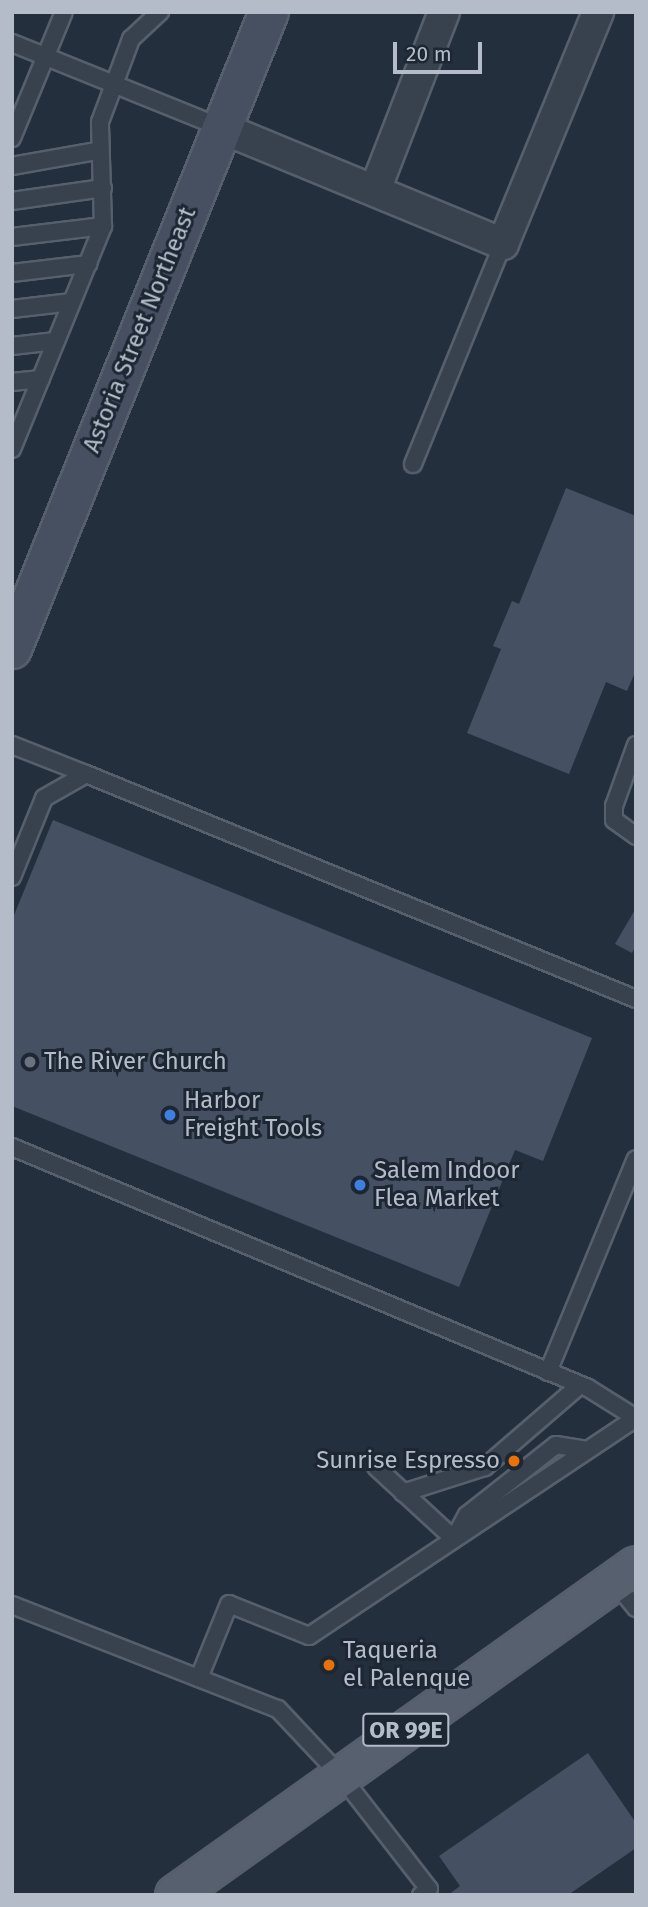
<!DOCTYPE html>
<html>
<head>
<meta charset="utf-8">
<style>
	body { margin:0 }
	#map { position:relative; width:648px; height:1907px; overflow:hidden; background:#242f3e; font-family:"Fira Sans",sans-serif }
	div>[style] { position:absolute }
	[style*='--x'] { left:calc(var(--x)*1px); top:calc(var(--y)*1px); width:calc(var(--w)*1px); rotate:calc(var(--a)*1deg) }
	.building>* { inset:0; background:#455162 }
	.roads { filter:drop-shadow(2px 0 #565f6c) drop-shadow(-2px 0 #565f6c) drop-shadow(0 2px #565f6c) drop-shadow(0 -2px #565f6c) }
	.lane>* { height:16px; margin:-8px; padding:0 8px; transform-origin:8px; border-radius:8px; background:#38414e }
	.street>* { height:30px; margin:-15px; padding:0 15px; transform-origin:15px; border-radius:15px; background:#38414e }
	.secondary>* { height:38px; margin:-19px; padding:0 19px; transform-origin:19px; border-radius:19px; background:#465061 }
	.primary>* { height:38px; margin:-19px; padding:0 19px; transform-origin:19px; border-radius:19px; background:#56606e }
	.dots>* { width:19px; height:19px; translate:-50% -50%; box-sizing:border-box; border:4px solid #1d2633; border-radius:50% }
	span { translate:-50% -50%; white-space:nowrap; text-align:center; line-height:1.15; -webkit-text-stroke:6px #1d2633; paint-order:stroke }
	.shield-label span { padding:2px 5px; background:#1d2633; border:2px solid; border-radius:5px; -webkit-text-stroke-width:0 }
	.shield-label { font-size:23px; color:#b4bcc9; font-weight:700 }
	.street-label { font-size:24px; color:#b4bcc9 }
	.poi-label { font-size:24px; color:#b4bcc9 }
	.left { translate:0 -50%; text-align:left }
	.right { translate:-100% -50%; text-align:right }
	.frame { position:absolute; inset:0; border:14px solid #b4bcc9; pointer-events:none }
	.scale { position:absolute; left:393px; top:42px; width:89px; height:32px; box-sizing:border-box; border:4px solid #b4bcc9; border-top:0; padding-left:9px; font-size:21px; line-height:24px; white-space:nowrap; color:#b4bcc9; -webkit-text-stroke:5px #1d2633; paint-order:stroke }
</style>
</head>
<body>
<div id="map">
	<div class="building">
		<i style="clip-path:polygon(566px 488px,636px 516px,636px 670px,627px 691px,606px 682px,569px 774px,467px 733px,501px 649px,493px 646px,512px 601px,519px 604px)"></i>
		<i style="clip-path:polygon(53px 820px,592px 1038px,543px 1161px,515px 1150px,459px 1287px,12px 1106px,12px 920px)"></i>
		<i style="clip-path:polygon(636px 908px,636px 946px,632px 953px,615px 944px)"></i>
		<i style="clip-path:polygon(588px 1753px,636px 1823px,636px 1848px,568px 1895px,448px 1895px,460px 1886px,439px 1856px)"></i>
	</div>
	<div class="roads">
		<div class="lane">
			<i style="--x:12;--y:43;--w:227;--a:22"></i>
			<i style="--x:12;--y:138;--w:136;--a:-67.6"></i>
			<i style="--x:12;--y:166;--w:85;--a:-10.1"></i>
			<i style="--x:12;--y:201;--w:92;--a:-8.1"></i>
			<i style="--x:12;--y:237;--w:92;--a:-6.9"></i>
			<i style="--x:12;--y:273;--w:77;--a:-6.8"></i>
			<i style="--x:12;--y:309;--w:60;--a:-6.7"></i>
			<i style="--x:12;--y:346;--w:44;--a:-6.5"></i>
			<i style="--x:12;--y:382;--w:29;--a:-6"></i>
			<i style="--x:12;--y:449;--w:241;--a:-67.8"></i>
			<i style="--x:103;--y:226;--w:104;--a:-91.7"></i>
			<i style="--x:100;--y:122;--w:89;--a:-69.5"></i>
			<i style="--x:131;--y:39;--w:40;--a:-43"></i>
			<i style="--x:413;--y:464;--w:238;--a:-67.8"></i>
			<i style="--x:12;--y:745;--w:79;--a:21.4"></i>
			<i style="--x:636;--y:745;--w:65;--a:109.8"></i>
			<i style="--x:614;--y:806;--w:14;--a:90"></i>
			<i style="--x:614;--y:820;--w:27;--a:36"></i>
			<i style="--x:12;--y:877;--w:85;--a:-67.9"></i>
			<i style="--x:44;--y:798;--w:48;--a:-29.7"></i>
			<i style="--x:86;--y:774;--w:594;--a:22.25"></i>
			<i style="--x:12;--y:1147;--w:624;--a:22.7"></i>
			<i style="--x:588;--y:1388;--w:57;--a:32"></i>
			<i style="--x:636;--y:1418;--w:393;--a:146.3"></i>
			<i style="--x:309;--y:1636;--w:86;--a:-158.2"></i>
			<i style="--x:229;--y:1604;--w:80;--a:112.1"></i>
			<i style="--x:548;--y:1372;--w:230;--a:-67.6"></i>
			<i style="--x:376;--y:1467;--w:106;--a:42.7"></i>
			<i style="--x:454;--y:1539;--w:27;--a:-62"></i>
			<i style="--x:467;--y:1515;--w:113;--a:-38.2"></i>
			<i style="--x:556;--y:1445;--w:30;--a:9"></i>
			<i style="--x:403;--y:1493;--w:86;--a:-17.6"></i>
			<i style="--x:485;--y:1467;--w:125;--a:-40.8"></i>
			<i style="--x:614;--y:1581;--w:35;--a:51"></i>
			<i style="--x:12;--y:1605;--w:286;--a:21.4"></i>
			<i style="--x:278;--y:1709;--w:92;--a:46.8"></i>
			<i style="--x:341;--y:1776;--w:143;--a:52.1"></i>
			<i style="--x:429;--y:1889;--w:10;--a:143"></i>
		</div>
		<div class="street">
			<i style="--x:222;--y:128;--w:304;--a:22.4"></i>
			<i style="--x:503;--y:244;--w:251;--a:-67.7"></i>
			<i style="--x:375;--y:190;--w:191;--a:-68.8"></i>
		</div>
		<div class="secondary">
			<i style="--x:12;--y:649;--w:687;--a:-68.03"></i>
		</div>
		<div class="primary">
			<i style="--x:175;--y:1895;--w:566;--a:-35.51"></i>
		</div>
	</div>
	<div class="dots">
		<i style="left:30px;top:1062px;background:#6b7280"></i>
		<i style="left:170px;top:1115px;background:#3f7fe0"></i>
		<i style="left:360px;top:1185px;background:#3f7fe0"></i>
		<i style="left:514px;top:1461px;background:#e8710a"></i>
		<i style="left:329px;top:1665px;background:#e8710a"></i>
	</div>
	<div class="shield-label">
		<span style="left:406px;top:1730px">OR 99E</span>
	</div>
	<div class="street-label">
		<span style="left:140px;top:330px;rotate:-68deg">Astoria Street Northeast</span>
	</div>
	<div class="poi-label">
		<span class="left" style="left:44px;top:1062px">The River Church</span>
		<span class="left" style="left:184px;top:1115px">Harbor<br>Freight Tools</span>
		<span class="left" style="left:374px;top:1185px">Salem Indoor<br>Flea Market</span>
		<span class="right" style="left:500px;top:1461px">Sunrise Espresso</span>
		<span class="left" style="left:343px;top:1665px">Taqueria<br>el Palenque</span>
	</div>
	<div class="frame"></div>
	<div class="scale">20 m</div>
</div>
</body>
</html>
